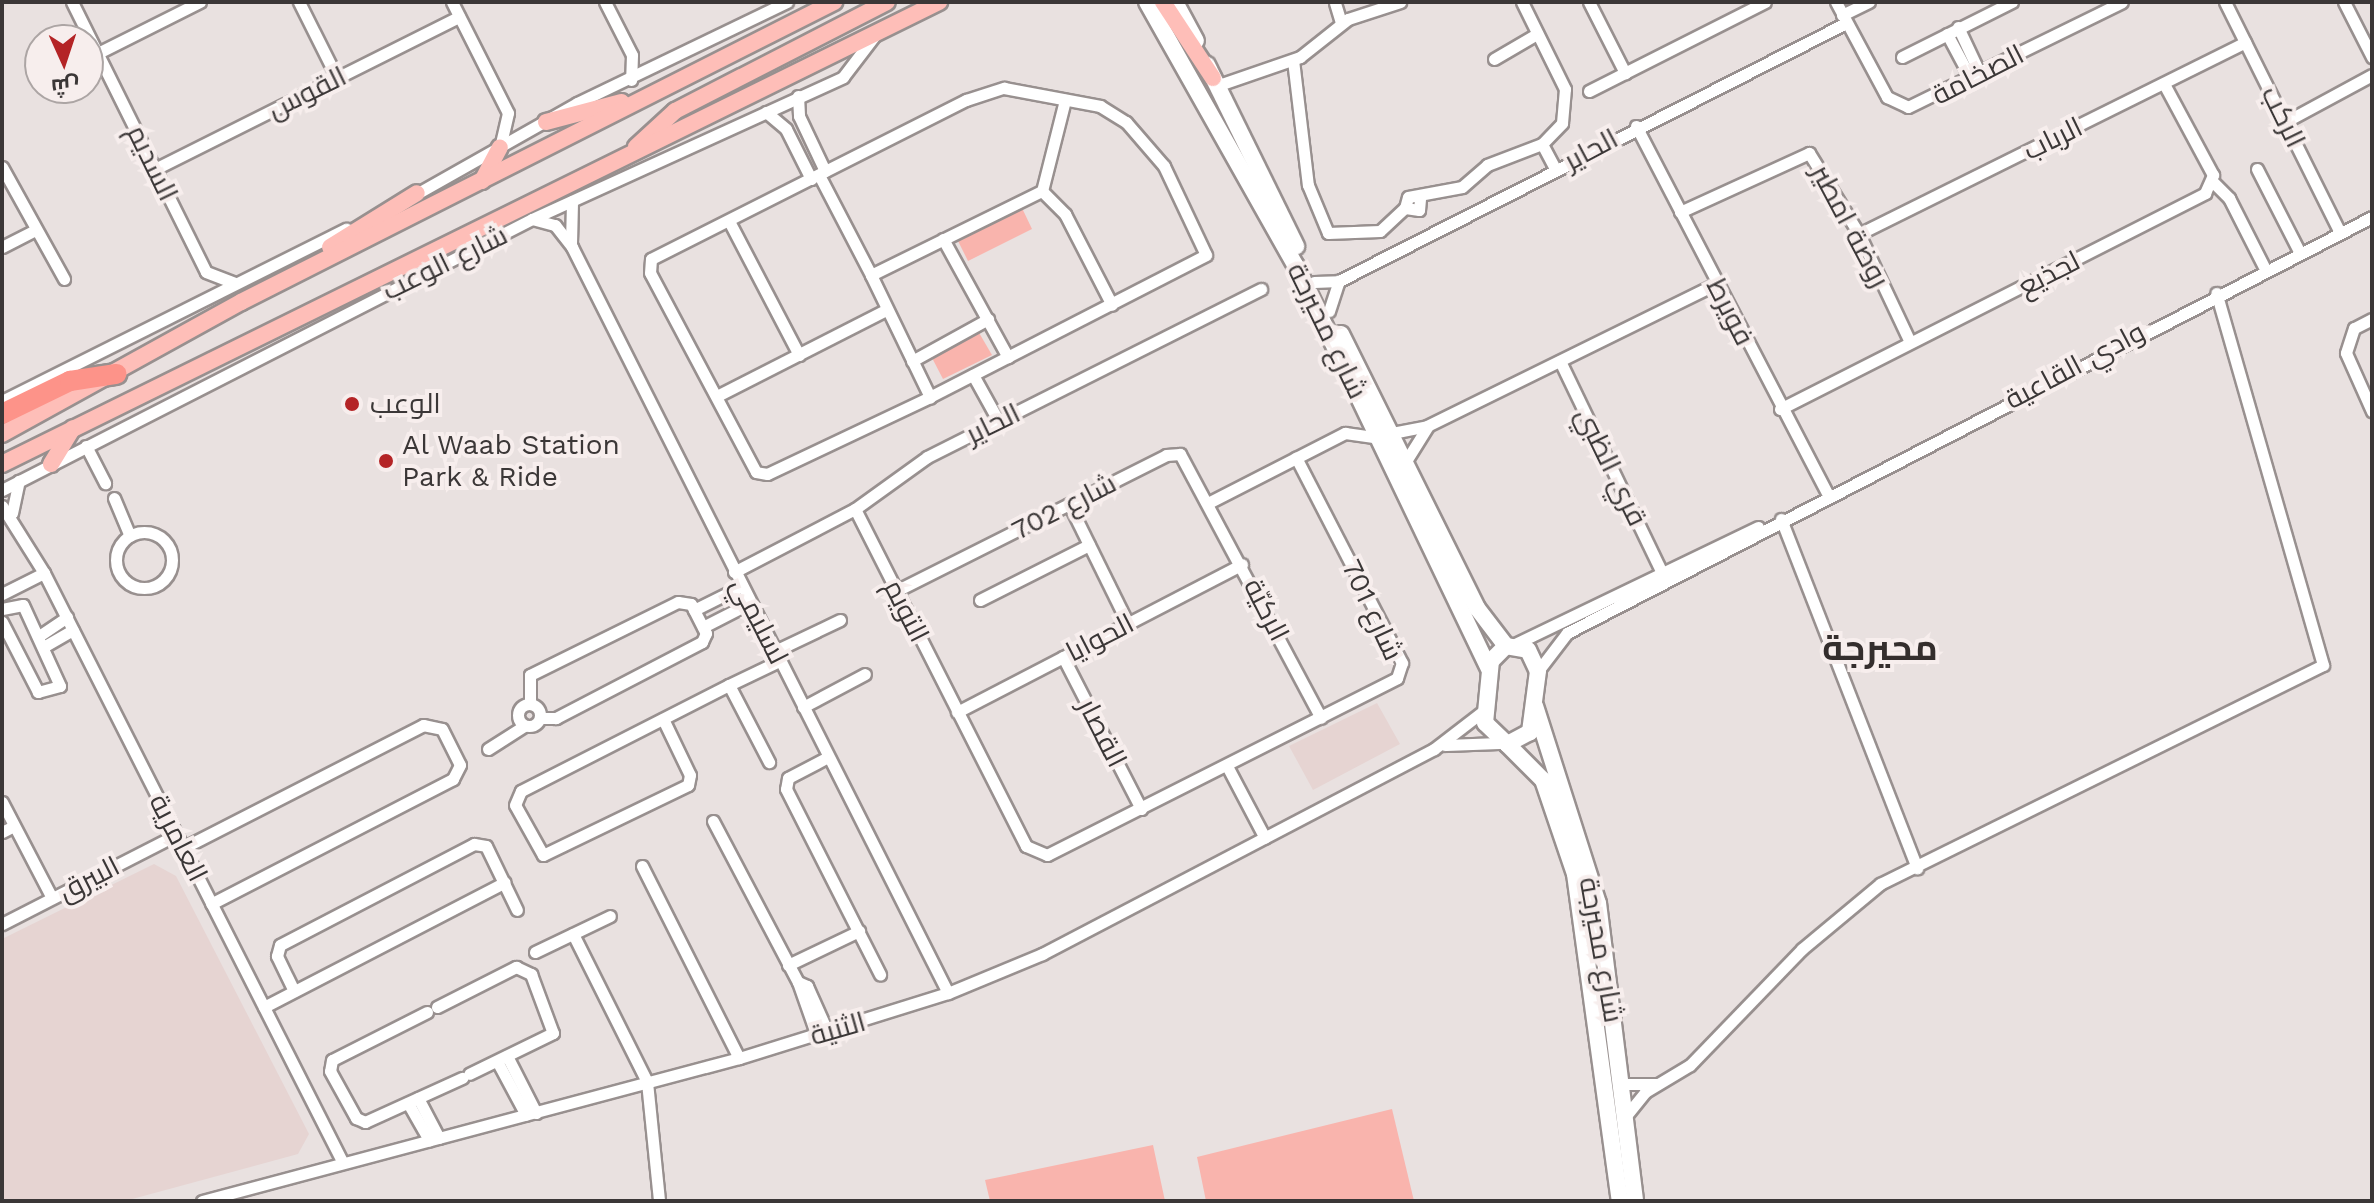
<!DOCTYPE html>
<html>
<head>
<meta charset="utf-8">
<style>
	body { margin:0 }
	#map { position:relative; width:2374px; height:1203px; overflow:hidden; background:#e9e1e0; font-family:"Work Sans",Cairo,sans-serif }
	div>[style] { position:absolute }
	[style*='--x'] { left:calc(var(--x)*1px); top:calc(var(--y)*1px); width:calc(var(--w)*1px); rotate:calc(var(--a)*1deg) }
	.built>* { inset:0; background:#e6d4d2 }
	.green>* { inset:0; background:#f9b4ad }
	.roads { filter:drop-shadow(2px 0 #98908f) drop-shadow(-2px 0 #98908f) drop-shadow(0 2px #98908f) drop-shadow(0 -2px #98908f) }
	.street>* { height:11px; margin:-5.5px; padding:0 5.5px; transform-origin:5.5px; border-radius:5.5px; background:#fff }
	.street>.ring { margin:-5.5px; padding:0; box-sizing:content-box; background:none; border:11px solid #fff; border-radius:50% }
	.secondary>* { height:16px; margin:-8px; padding:0 8px; transform-origin:8px; border-radius:8px; background:#fff }
	.primary>* { height:16px; margin:-8px; padding:0 8px; transform-origin:8px; border-radius:8px; background:#febeb8 }
	.highway>* { height:20px; margin:-10px; padding:0 10px; transform-origin:10px; border-radius:10px; background:#fd9389 }
	.dots>* { width:22px; height:22px; translate:-50% -50%; box-sizing:border-box; border:4px solid #f7eeed; border-radius:50% }
	span { translate:-50% -50%; white-space:nowrap; text-align:center; line-height:1.15; -webkit-text-stroke:8px #f7eeed; paint-order:stroke }
	.street-label { font-size:28px; color:#3b3737 }
	.poi-label { font-size:28px; color:#3b3737 }
	.left { translate:0 -50%; text-align:left }
	.district-label { font-size:36px; color:#342e2d; font-weight:700 }
	.frame { position:absolute; inset:0; border:4px solid #3b3737; pointer-events:none }
	.north { position:absolute; left:24px; top:24px; width:80px; height:80px; box-sizing:border-box; background:#f7eeed; border:2px solid #aca5a4; border-radius:50%; rotate:177deg; font-size:22px; font-weight:700; line-height:32px; text-align:center; color:#3b3737 }
	.north::after { content:''; display:block; margin:auto; width:28px; height:36px; background:#b42426; clip-path:polygon(50% 0,100% 100%,50% 72%,0 100%) }
</style>
</head>
<body>
<div id="map">
	<div class="built">
		<i style="clip-path:polygon(1377px 703px,1400px 744px,1313px 790px,1289px 746px)"></i>
		<i style="clip-path:polygon(154px 864px,176px 876px,309px 1134px,298px 1154px,125px 1201px,2px 1201px,2px 939px)"></i>
	</div>
	<div class="green">
		<i style="clip-path:polygon(1022px 208px,1032px 229px,968px 261px,958px 241px)"></i>
		<i style="clip-path:polygon(978px 331px,992px 355px,943px 379px,930px 354px)"></i>
		<i style="clip-path:polygon(1392px 1109px,1414px 1201px,1206px 1201px,1197px 1157px)"></i>
		<i style="clip-path:polygon(1153px 1145px,1165px 1201px,990px 1201px,985px 1180px)"></i>
	</div>
	<div class="roads">
		<div class="street">
			<i style="--x:72;--y:2;--w:301;--a:63.6"></i>
			<i style="--x:206;--y:272;--w:30;--a:21"></i>
			<i style="--x:299;--y:2;--w:85;--a:63.4"></i>
			<i style="--x:452;--y:2;--w:124;--a:63.2"></i>
			<i style="--x:508;--y:113;--w:35;--a:103"></i>
			<i style="--x:605;--y:2;--w:59;--a:63"></i>
			<i style="--x:632;--y:55;--w:25;--a:92"></i>
			<i style="--x:1589;--y:2;--w:80;--a:63.1"></i>
			<i style="--x:1836;--y:2;--w:108;--a:61.8"></i>
			<i style="--x:1887;--y:97;--w:23;--a:25"></i>
			<i style="--x:1908;--y:107;--w:238;--a:-26.1"></i>
			<i style="--x:2225;--y:2;--w:258;--a:63.5"></i>
			<i style="--x:2344;--y:2;--w:62;--a:63"></i>
			<i style="--x:1335;--y:3;--w:21;--a:73"></i>
			<i style="--x:1842;--y:15;--w:30;--a:-26"></i>
			<i style="--x:1958;--y:27;--w:52;--a:64.9"></i>
			<i style="--x:1947;--y:34;--w:51;--a:61.9"></i>
			<i style="--x:98;--y:53;--w:114;--a:-26.6"></i>
			<i style="--x:1902;--y:57;--w:123;--a:-26.6"></i>
			<i style="--x:1494;--y:59;--w:50;--a:-30.2"></i>
			<i style="--x:1293;--y:60;--w:126;--a:83.2"></i>
			<i style="--x:1308;--y:185;--w:52;--a:67.4"></i>
			<i style="--x:1328;--y:233;--w:52;--a:-2.2"></i>
			<i style="--x:1380;--y:231;--w:34;--a:-43"></i>
			<i style="--x:1216;--y:86;--w:89;--a:-19"></i>
			<i style="--x:1300;--y:57;--w:61;--a:-38.4"></i>
			<i style="--x:1348;--y:19;--w:55;--a:-18.1"></i>
			<i style="--x:1004;--y:88;--w:98;--a:10.6"></i>
			<i style="--x:1100;--y:106;--w:31;--a:32"></i>
			<i style="--x:1126;--y:122;--w:58;--a:49.2"></i>
			<i style="--x:1164;--y:166;--w:98;--a:64.7"></i>
			<i style="--x:1206;--y:255;--w:310;--a:152.8"></i>
			<i style="--x:930;--y:397;--w:180;--a:154.7"></i>
			<i style="--x:767;--y:474;--w:11;--a:-170"></i>
			<i style="--x:756;--y:472;--w:225;--a:-118"></i>
			<i style="--x:650;--y:273;--w:14;--a:-86"></i>
			<i style="--x:651;--y:259;--w:353;--a:-26.8"></i>
			<i style="--x:966;--y:100;--w:40;--a:-18"></i>
			<i style="--x:1589;--y:91;--w:197;--a:-26.8"></i>
			<i style="--x:798;--y:96;--w:20;--a:87"></i>
			<i style="--x:799;--y:116;--w:61;--a:64.7"></i>
			<i style="--x:766;--y:112;--w:26;--a:40"></i>
			<i style="--x:786;--y:129;--w:56;--a:63.4"></i>
			<i style="--x:2285;--y:122;--w:99;--a:-28.4"></i>
			<i style="--x:1636;--y:126;--w:416;--a:62.5"></i>
			<i style="--x:1542;--y:144;--w:27;--a:62"></i>
			<i style="--x:2;--y:167;--w:128;--a:61"></i>
			<i style="--x:155;--y:169;--w:340;--a:-26.6"></i>
			<i style="--x:2257;--y:169;--w:94;--a:62.9"></i>
			<i style="--x:819;--y:175;--w:113;--a:62.5"></i>
			<i style="--x:871;--y:275;--w:191;--a:-26.2"></i>
			<i style="--x:1042;--y:191;--w:33;--a:45"></i>
			<i style="--x:1065;--y:214;--w:102;--a:62.7"></i>
			<i style="--x:2213;--y:182;--w:23;--a:45"></i>
			<i style="--x:2229;--y:198;--w:80;--a:63.1"></i>
			<i style="--x:1042;--y:191;--w:94;--a:-75.8"></i>
			<i style="--x:411;--y:197;--w:191;--a:-29.5"></i>
			<i style="--x:577;--y:103;--w:233;--a:-25.7"></i>
			<i style="--x:1420;--y:199;--w:11;--a:95"></i>
			<i style="--x:1419;--y:210;--w:14;--a:-172"></i>
			<i style="--x:1405;--y:208;--w:11;--a:-75"></i>
			<i style="--x:1408;--y:197;--w:55;--a:-10.5"></i>
			<i style="--x:1462;--y:187;--w:33;--a:-41"></i>
			<i style="--x:1487;--y:165;--w:59;--a:-20.9"></i>
			<i style="--x:1542;--y:144;--w:29;--a:-46"></i>
			<i style="--x:1562;--y:123;--w:34;--a:-85"></i>
			<i style="--x:1565;--y:89;--w:97;--a:-116.3"></i>
			<i style="--x:1680;--y:212;--w:142;--a:-24.6"></i>
			<i style="--x:1809;--y:153;--w:95;--a:58.3"></i>
			<i style="--x:1859;--y:234;--w:119;--a:64.7"></i>
			<i style="--x:532;--y:219;--w:24;--a:15"></i>
			<i style="--x:555;--y:225;--w:28;--a:52"></i>
			<i style="--x:572;--y:247;--w:835;--a:63.25"></i>
			<i style="--x:730;--y:223;--w:149;--a:62.4"></i>
			<i style="--x:1859;--y:234;--w:431;--a:-26.4"></i>
			<i style="--x:943;--y:239;--w:135;--a:61.2"></i>
			<i style="--x:571;--y:243;--w:42;--a:-88.6"></i>
			<i style="--x:2;--y:247;--w:36;--a:-27"></i>
			<i style="--x:871;--y:275;--w:136;--a:64.2"></i>
			<i style="--x:1314;--y:282;--w:25;--a:-2"></i>
			<i style="--x:1339;--y:281;--w:569;--a:-26.97"></i>
			<i style="--x:1329;--y:311;--w:32;--a:-72"></i>
			<i style="--x:2372;--y:319;--w:20;--a:153"></i>
			<i style="--x:2354;--y:328;--w:26;--a:108"></i>
			<i style="--x:2346;--y:353;--w:64;--a:65.9"></i>
			<i style="--x:912;--y:361;--w:87;--a:-28.9"></i>
			<i style="--x:1560;--y:361;--w:235;--a:64.3"></i>
			<i style="--x:973;--y:375;--w:54;--a:61"></i>
			<i style="--x:717;--y:396;--w:190;--a:-27"></i>
			<i style="--x:2;--y:401;--w:385;--a:-26.6"></i>
			<i style="--x:1780;--y:409;--w:477;--a:-26.9"></i>
			<i style="--x:2205;--y:193;--w:20;--a:-66"></i>
			<i style="--x:2213;--y:175;--w:103;--a:-118.3"></i>
			<i style="--x:1392;--y:433;--w:36;--a:-11"></i>
			<i style="--x:1427;--y:426;--w:321;--a:-26.2"></i>
			<i style="--x:86;--y:446;--w:42;--a:62.8"></i>
			<i style="--x:1406;--y:461;--w:40;--a:-58"></i>
			<i style="--x:2;--y:490;--w:595;--a:-27.08"></i>
			<i style="--x:532;--y:219;--w:342;--a:-24.5"></i>
			<i style="--x:843;--y:77;--w:53;--a:-52.7"></i>
			<i style="--x:114;--y:498;--w:41;--a:67.2"></i>
			<i style="--x:1210;--y:502;--w:152;--a:-27.1"></i>
			<i style="--x:1345;--y:433;--w:34;--a:8"></i>
			<i style="--x:1069;--y:504;--w:134;--a:63.8"></i>
			<i style="--x:2;--y:506;--w:79;--a:57.9"></i>
			<i style="--x:44;--y:573;--w:661;--a:63.13"></i>
			<i style="--x:855;--y:509;--w:378;--a:63.1"></i>
			<i style="--x:1026;--y:846;--w:23;--a:23"></i>
			<i style="--x:1047;--y:855;--w:392;--a:-26.8"></i>
			<i style="--x:1397;--y:678;--w:16;--a:-72"></i>
			<i style="--x:1402;--y:663;--w:231;--a:-117.3"></i>
			<i style="--x:12;--y:513;--w:33;--a:-78"></i>
			<i style="--x:1781;--y:519;--w:375;--a:68.7"></i>
			<i class="ring" style="left:116px;top:532px;width:45px;height:45px"></i>
			<i style="--x:734;--y:572;--w:136;--a:-27.5"></i>
			<i style="--x:855;--y:509;--w:89;--a:-35.8"></i>
			<i style="--x:927;--y:457;--w:374;--a:-26.7"></i>
			<i style="--x:896;--y:591;--w:302;--a:-26.7"></i>
			<i style="--x:1166;--y:455;--w:14;--a:-4"></i>
			<i style="--x:1180;--y:454;--w:299;--a:61.9"></i>
			<i style="--x:2;--y:594;--w:47;--a:-26.6"></i>
			<i style="--x:980;--y:600;--w:122;--a:-26.8"></i>
			<i style="--x:2;--y:609;--w:21;--a:-11"></i>
			<i style="--x:23;--y:605;--w:89;--a:65.4"></i>
			<i style="--x:60;--y:686;--w:23;--a:165"></i>
			<i style="--x:38;--y:692;--w:79;--a:-117.2"></i>
			<i style="--x:694;--y:610;--w:54;--a:-26.6"></i>
			<i style="--x:703;--y:627;--w:53;--a:-27.1"></i>
			<i style="--x:39;--y:636;--w:34;--a:-34"></i>
			<i style="--x:1513;--y:645;--w:272;--a:-25.7"></i>
			<i style="--x:45;--y:646;--w:32;--a:-30"></i>
			<i style="--x:775;--y:651;--w:72;--a:-25.5"></i>
			<i style="--x:1063;--y:657;--w:171;--a:62.8"></i>
			<i style="--x:1538;--y:671;--w:48;--a:-52.7"></i>
			<i style="--x:1567;--y:633;--w:906;--a:-27.33"></i>
			<i style="--x:729;--y:685;--w:87;--a:62.5"></i>
			<i class="ring" style="left:518px;top:704px;width:11px;height:11px"></i>
			<i style="--x:530;--y:704;--w:29;--a:-90"></i>
			<i style="--x:530;--y:675;--w:165;--a:-26.3"></i>
			<i style="--x:678;--y:602;--w:13;--a:9"></i>
			<i style="--x:691;--y:604;--w:33;--a:63"></i>
			<i style="--x:706;--y:633;--w:10;--a:114"></i>
			<i style="--x:702;--y:642;--w:165;--a:152.5"></i>
			<i style="--x:556;--y:718;--w:16;--a:180"></i>
			<i style="--x:803;--y:707;--w:70;--a:-28"></i>
			<i style="--x:957;--y:712;--w:321;--a:-27.4"></i>
			<i style="--x:663;--y:719;--w:62;--a:64.3"></i>
			<i style="--x:690;--y:775;--w:10;--a:101"></i>
			<i style="--x:688;--y:785;--w:161;--a:154.2"></i>
			<i style="--x:543;--y:855;--w:57;--a:-119.2"></i>
			<i style="--x:515;--y:805;--w:15;--a:-67"></i>
			<i style="--x:521;--y:791;--w:233;--a:-27"></i>
			<i style="--x:729;--y:685;--w:55;--a:-25.6"></i>
			<i style="--x:1445;--y:745;--w:55;--a:-2.1"></i>
			<i style="--x:488;--y:749;--w:43;--a:-32.6"></i>
			<i style="--x:828;--y:757;--w:45;--a:152.3"></i>
			<i style="--x:788;--y:778;--w:11;--a:100"></i>
			<i style="--x:786;--y:789;--w:208;--a:63.1"></i>
			<i style="--x:1227;--y:766;--w:81;--a:62.2"></i>
			<i style="--x:2;--y:802;--w:108;--a:62.5"></i>
			<i style="--x:713;--y:821;--w:182;--a:62.2"></i>
			<i style="--x:2;--y:832;--w:13;--a:-27"></i>
			<i style="--x:183;--y:848;--w:270;--a:-27.1"></i>
			<i style="--x:423;--y:725;--w:19;--a:12"></i>
			<i style="--x:442;--y:729;--w:40;--a:63.4"></i>
			<i style="--x:460;--y:765;--w:16;--a:117"></i>
			<i style="--x:453;--y:779;--w:272;--a:152.7"></i>
			<i style="--x:642;--y:866;--w:215;--a:63.2"></i>
			<i style="--x:2;--y:924;--w:195;--a:-27.1"></i>
			<i style="--x:573;--y:934;--w:165;--a:63.4"></i>
			<i style="--x:647;--y:1082;--w:120;--a:84.2"></i>
			<i style="--x:535;--y:952;--w:83;--a:-25.6"></i>
			<i style="--x:788;--y:965;--w:79;--a:-25.6"></i>
			<i style="--x:294;--y:991;--w:39;--a:-116"></i>
			<i style="--x:277;--y:956;--w:11;--a:-75"></i>
			<i style="--x:280;--y:945;--w:219;--a:-27.5"></i>
			<i style="--x:474;--y:844;--w:12;--a:9"></i>
			<i style="--x:486;--y:846;--w:71;--a:64.2"></i>
			<i style="--x:264;--y:1007;--w:271;--a:-27.4"></i>
			<i style="--x:437;--y:1007;--w:89;--a:-26.9"></i>
			<i style="--x:516;--y:967;--w:17;--a:25"></i>
			<i style="--x:531;--y:974;--w:63;--a:69.6"></i>
			<i style="--x:553;--y:1033;--w:93;--a:154"></i>
			<i style="--x:427;--y:1012;--w:106;--a:153.2"></i>
			<i style="--x:332;--y:1060;--w:11;--a:100"></i>
			<i style="--x:330;--y:1071;--w:54;--a:61"></i>
			<i style="--x:356;--y:1118;--w:10;--a:24"></i>
			<i style="--x:365;--y:1122;--w:107;--a:-24.4"></i>
			<i style="--x:817;--y:1036;--w:57;--a:-109.4"></i>
			<i style="--x:798;--y:982;--w:10;--a:24"></i>
			<i style="--x:807;--y:986;--w:51;--a:65.9"></i>
			<i style="--x:507;--y:1056;--w:64;--a:63"></i>
			<i style="--x:497;--y:1061;--w:61;--a:61.8"></i>
			<i style="--x:1621;--y:1084;--w:36;--a:0"></i>
			<i style="--x:418;--y:1098;--w:45;--a:62.3"></i>
			<i style="--x:408;--y:1103;--w:43;--a:60.4"></i>
			<i style="--x:1625;--y:1117;--w:32;--a:-51"></i>
			<i style="--x:1645;--y:1092;--w:52;--a:-31"></i>
			<i style="--x:1690;--y:1065;--w:161;--a:-46"></i>
			<i style="--x:1802;--y:949;--w:102;--a:-39.8"></i>
			<i style="--x:1880;--y:884;--w:494;--a:-26.3"></i>
			<i style="--x:2323;--y:665;--w:387;--a:-106"></i>
			<i style="--x:202;--y:1201;--w:556;--a:-14.91"></i>
			<i style="--x:739;--y:1058;--w:219;--a:-17.3"></i>
			<i style="--x:948;--y:993;--w:102;--a:-22.5"></i>
			<i style="--x:1042;--y:954;--w:442;--a:-27.6"></i>
			<i style="--x:1434;--y:749;--w:66;--a:-37.6"></i>
		</div>
		<div class="secondary">
			<i style="--x:1147;--y:2;--w:303;--a:60.6"></i>
			<i style="--x:1296;--y:266;--w:446;--a:64.4"></i>
			<i style="--x:1175;--y:2;--w:44;--a:61.7"></i>
			<i style="--x:1207;--y:65;--w:202;--a:63.8"></i>
			<i style="--x:1341;--y:334;--w:306;--a:63.6"></i>
			<i style="--x:1477;--y:608;--w:48;--a:52.7"></i>
			<i style="--x:1506;--y:646;--w:22;--a:10"></i>
			<i style="--x:1528;--y:650;--w:23;--a:65"></i>
			<i style="--x:1538;--y:671;--w:62;--a:97.5"></i>
			<i style="--x:1530;--y:732;--w:26;--a:152"></i>
			<i style="--x:1507;--y:744;--w:30;--a:-136"></i>
			<i style="--x:1485;--y:723;--w:62;--a:-84.5"></i>
			<i style="--x:1491;--y:661;--w:21;--a:-45"></i>
			<i style="--x:1535;--y:706;--w:207;--a:72.3"></i>
			<i style="--x:1598;--y:903;--w:300;--a:82.9"></i>
			<i style="--x:1507;--y:744;--w:51;--a:45"></i>
			<i style="--x:1543;--y:780;--w:99;--a:71.2"></i>
			<i style="--x:1575;--y:874;--w:330;--a:82.2"></i>
		</div>
		<div class="primary">
			<i style="--x:1163;--y:2;--w:91;--a:56.7"></i>
			<i style="--x:546;--y:122;--w:78;--a:-14.9"></i>
			<i style="--x:636;--y:147;--w:53;--a:-42.7"></i>
			<i style="--x:675;--y:111;--w:238;--a:-27.2"></i>
			<i style="--x:482;--y:181;--w:38;--a:-62"></i>
			<i style="--x:330;--y:247;--w:102;--a:-31.8"></i>
			<i style="--x:2;--y:434;--w:273;--a:-28.9"></i>
			<i style="--x:241;--y:302;--w:665;--a:-26.83"></i>
			<i style="--x:2;--y:464;--w:1045;--a:-26.25"></i>
			<i style="--x:51;--y:464;--w:42;--a:-58.6"></i>
		</div>
		<div class="highway">
			<i style="--x:2;--y:414;--w:76;--a:-25.9"></i>
			<i style="--x:70;--y:381;--w:47;--a:-8.7"></i>
		</div>
	</div>
	<div class="dots">
		<i style="left:352px;top:404px;background:#b42426"></i>
		<i style="left:386px;top:461px;background:#b42426"></i>
	</div>
	<div class="street-label">
		<span style="left:1978px;top:75px;rotate:-27deg">الصخامة</span>
		<span style="left:307px;top:93px;rotate:-26deg">القوس</span>
		<span style="left:2283px;top:117px;rotate:64deg">الركب</span>
		<span style="left:2053px;top:139px;rotate:-26deg">الرباب</span>
		<span style="left:1591px;top:150px;rotate:-28deg">الحاير</span>
		<span style="left:152px;top:163px;rotate:64deg">السديم</span>
		<span style="left:1850px;top:226px;rotate:62deg">روضة امطير</span>
		<span style="left:445px;top:263px;rotate:-26deg">شارع الوعب</span>
		<span style="left:2049px;top:274px;rotate:-27deg">لجذيع</span>
		<span style="left:1730px;top:312px;rotate:63deg">فويرط</span>
		<span style="left:1327px;top:331px;rotate:64deg">شارع محيرجة</span>
		<span style="left:2075px;top:366px;rotate:-28deg">وادي القاعية</span>
		<span style="left:993px;top:424px;rotate:-26deg">الحاير</span>
		<span style="left:1611px;top:467px;rotate:64deg">قري الظبي</span>
		<span style="left:1064px;top:507px;rotate:-27deg">شارع 702</span>
		<span style="left:1266px;top:610px;rotate:63deg">الركيّة</span>
		<span style="left:1372px;top:610px;rotate:65deg">شارع 701</span>
		<span style="left:906px;top:611px;rotate:63deg">التويم</span>
		<span style="left:759px;top:621px;rotate:63deg">لسليمي</span>
		<span style="left:1100px;top:638px;rotate:-27deg">الحوايا</span>
		<span style="left:1102px;top:733px;rotate:63deg">القصار</span>
		<span style="left:178px;top:838px;rotate:63deg">العامرية</span>
		<span style="left:89px;top:879px;rotate:-27deg">البيرق</span>
		<span style="left:1601px;top:950px;rotate:80deg">شارع محيرجة</span>
		<span style="left:838px;top:1029px;rotate:-16deg">الثنية</span>
	</div>
	<div class="poi-label">
		<span class="left" style="left:370px;top:404px">الوعب</span>
		<span class="left" style="left:402px;top:461px">Al Waab Station<br>Park &amp; Ride</span>
	</div>
	<div class="district-label">
		<span style="left:1880px;top:649px">محيرجة</span>
	</div>
	<div class="frame"></div>
	<div class="north">ش</div>
</div>
</body>
</html>
